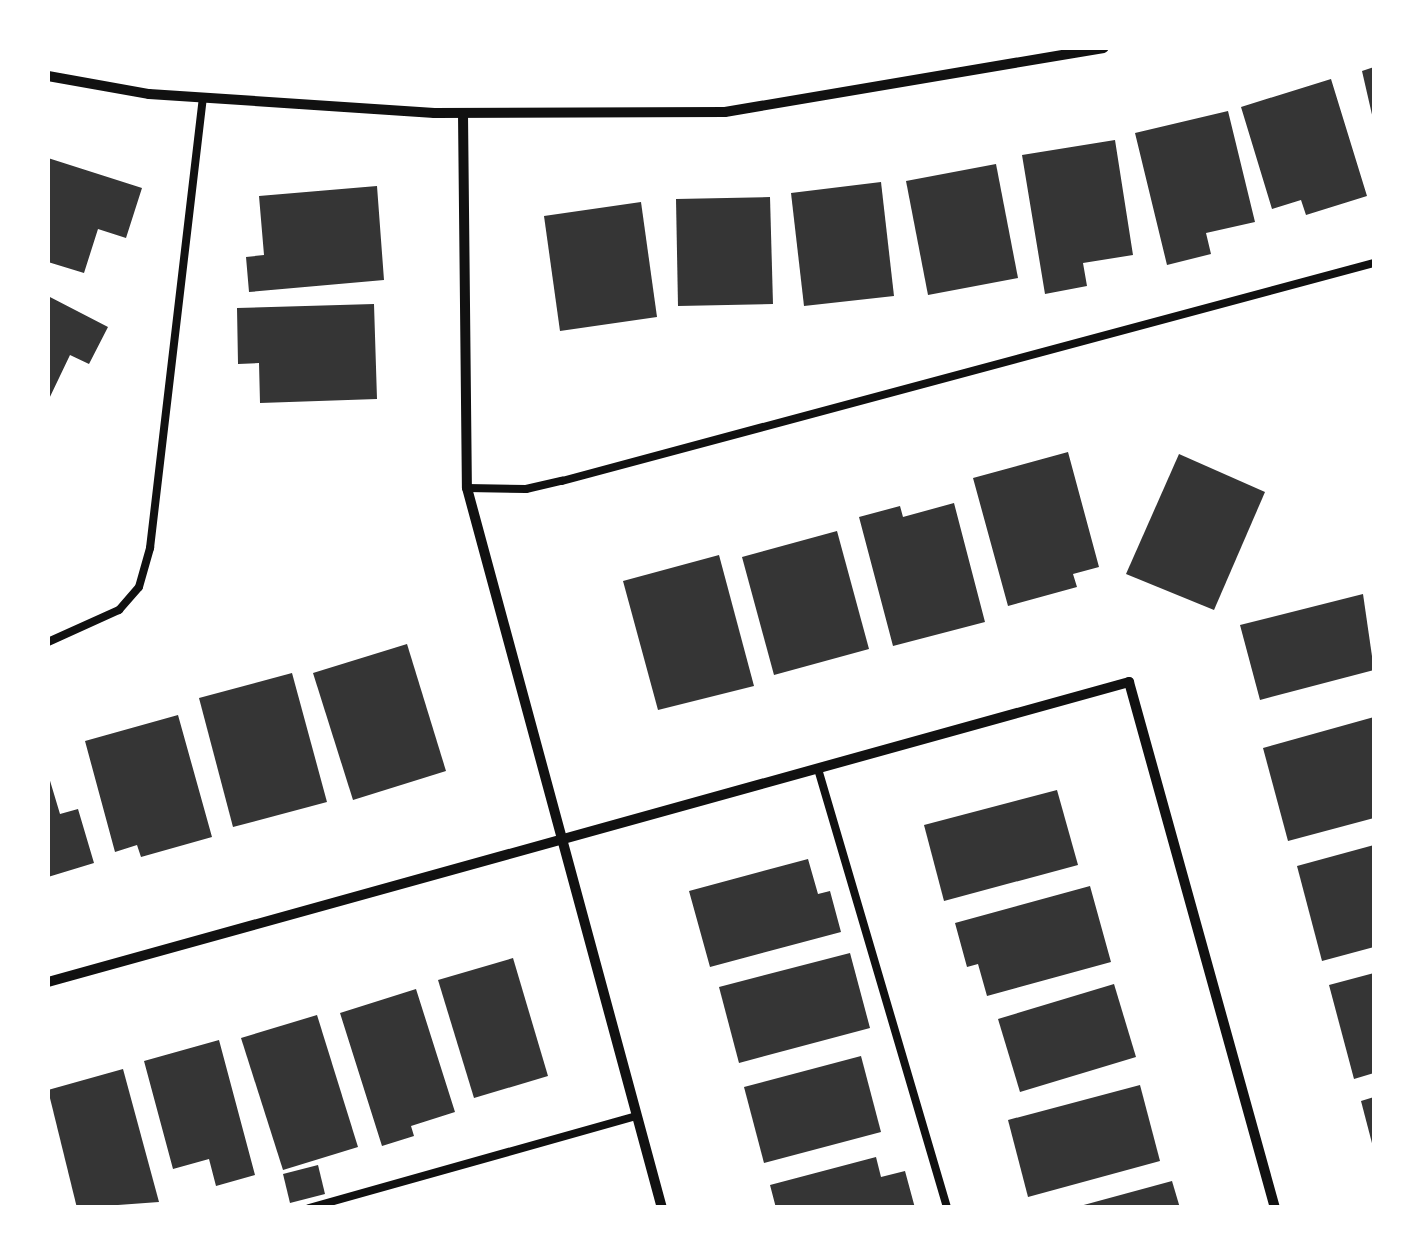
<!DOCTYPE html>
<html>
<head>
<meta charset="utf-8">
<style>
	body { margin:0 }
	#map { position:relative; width:1422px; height:1255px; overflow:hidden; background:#fff; font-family:Raleway,sans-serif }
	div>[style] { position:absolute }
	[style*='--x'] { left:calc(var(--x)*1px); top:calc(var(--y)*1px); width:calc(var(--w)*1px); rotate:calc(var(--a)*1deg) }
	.building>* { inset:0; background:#353535 }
	.service>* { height:8px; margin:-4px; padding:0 4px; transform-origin:4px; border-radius:4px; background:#111 }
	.minor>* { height:10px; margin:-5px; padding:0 5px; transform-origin:5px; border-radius:5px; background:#111 }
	span { translate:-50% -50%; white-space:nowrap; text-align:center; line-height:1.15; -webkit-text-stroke:10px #fff; paint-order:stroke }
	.frame { position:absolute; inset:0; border:50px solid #fff; pointer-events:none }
</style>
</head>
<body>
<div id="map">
	<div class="building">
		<i style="clip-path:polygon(1374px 67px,1374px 119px,1373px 119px,1362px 71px)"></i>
		<i style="clip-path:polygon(1331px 79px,1367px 196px,1306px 215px,1301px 200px,1272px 209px,1241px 107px)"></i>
		<i style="clip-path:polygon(1228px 111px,1255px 222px,1206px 233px,1211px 254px,1167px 265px,1135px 133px)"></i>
		<i style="clip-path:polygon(1115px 140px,1133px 255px,1083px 263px,1087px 286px,1045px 294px,1022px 155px)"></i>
		<i style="clip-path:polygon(48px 158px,142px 188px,126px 238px,98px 229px,84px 273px,48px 262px)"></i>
		<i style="clip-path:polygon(996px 164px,1018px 278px,928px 295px,906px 181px)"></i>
		<i style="clip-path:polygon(881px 182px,894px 296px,804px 306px,791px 193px)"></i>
		<i style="clip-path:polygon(377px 186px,384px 280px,249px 292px,246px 257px,264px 255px,259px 196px)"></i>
		<i style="clip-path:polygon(770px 197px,773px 304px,678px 306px,676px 199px)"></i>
		<i style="clip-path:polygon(641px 202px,657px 317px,560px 331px,544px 216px)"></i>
		<i style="clip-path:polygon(48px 296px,108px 327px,89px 364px,70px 355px,48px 401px)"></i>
		<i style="clip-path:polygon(374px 304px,377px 399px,260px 403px,259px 363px,238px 364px,237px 308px)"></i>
		<i style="clip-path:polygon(1068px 452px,1099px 567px,1073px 574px,1077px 587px,1008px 606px,973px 478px)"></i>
		<i style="clip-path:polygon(1179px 454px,1265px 492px,1214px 610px,1126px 574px)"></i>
		<i style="clip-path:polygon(954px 503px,985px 622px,893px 646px,859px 517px,900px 506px,903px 517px)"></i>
		<i style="clip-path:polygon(837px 531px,869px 649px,774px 675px,742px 557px)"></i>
		<i style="clip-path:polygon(719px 555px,754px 686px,658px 710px,623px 581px)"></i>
		<i style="clip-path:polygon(1363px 594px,1374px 670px,1260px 700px,1240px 625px)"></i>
		<i style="clip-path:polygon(407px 644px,446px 771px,353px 800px,313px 673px)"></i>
		<i style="clip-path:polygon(292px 673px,327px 802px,233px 827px,199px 698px)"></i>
		<i style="clip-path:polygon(178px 715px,212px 837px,141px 857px,137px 845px,115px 852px,85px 741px)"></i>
		<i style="clip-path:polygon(1374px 717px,1374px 818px,1288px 841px,1263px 748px)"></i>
		<i style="clip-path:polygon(48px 774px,60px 814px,78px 809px,94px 863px,48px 877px)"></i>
		<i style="clip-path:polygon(1057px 790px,1078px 865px,944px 901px,924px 825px)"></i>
		<i style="clip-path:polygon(1374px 845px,1374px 947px,1322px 961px,1297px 866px)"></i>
		<i style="clip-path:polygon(808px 859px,818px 894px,830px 891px,841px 932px,710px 967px,689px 891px)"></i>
		<i style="clip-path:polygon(1090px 886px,1111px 962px,987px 996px,978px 964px,967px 967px,955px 923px)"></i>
		<i style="clip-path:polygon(850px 953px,870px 1028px,739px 1063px,719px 987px)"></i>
		<i style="clip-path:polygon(513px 958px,548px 1076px,474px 1098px,438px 980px)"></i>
		<i style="clip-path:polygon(1374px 973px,1374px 1073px,1354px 1079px,1329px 985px)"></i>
		<i style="clip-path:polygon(1114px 984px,1136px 1057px,1020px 1092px,998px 1019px)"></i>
		<i style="clip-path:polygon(416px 989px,455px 1112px,411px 1126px,414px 1136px,382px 1146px,340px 1013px)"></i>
		<i style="clip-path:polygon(317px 1015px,358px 1147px,283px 1170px,241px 1038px)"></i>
		<i style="clip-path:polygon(219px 1040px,255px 1175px,216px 1186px,209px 1159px,173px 1169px,144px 1061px)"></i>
		<i style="clip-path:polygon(861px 1056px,881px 1132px,764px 1163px,744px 1087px)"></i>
		<i style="clip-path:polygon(123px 1069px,159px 1202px,77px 1208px,48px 1090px)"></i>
		<i style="clip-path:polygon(1140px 1085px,1160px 1161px,1028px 1197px,1008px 1120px)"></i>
		<i style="clip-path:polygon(1374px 1097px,1374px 1147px,1373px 1147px,1361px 1101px)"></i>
		<i style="clip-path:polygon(876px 1157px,881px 1177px,905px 1171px,915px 1208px,776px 1208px,770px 1185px)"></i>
		<i style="clip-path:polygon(318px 1165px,325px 1194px,290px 1203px,283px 1174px)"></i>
		<i style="clip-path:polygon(1172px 1181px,1180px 1208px,1080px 1208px,1080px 1206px)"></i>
	</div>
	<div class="service">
		<i style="--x:467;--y:488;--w:59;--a:1"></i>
		<i style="--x:526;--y:489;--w:37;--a:-13"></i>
		<i style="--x:562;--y:481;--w:841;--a:-15.03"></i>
		<i style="--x:48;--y:642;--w:78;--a:-24.3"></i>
		<i style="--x:119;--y:610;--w:30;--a:-49"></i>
		<i style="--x:139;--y:587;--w:41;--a:-74.2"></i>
		<i style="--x:150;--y:548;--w:454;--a:-83.3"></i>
		<i style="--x:818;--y:769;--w:458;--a:73.6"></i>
		<i style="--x:309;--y:1208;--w:340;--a:-15.7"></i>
	</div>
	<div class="minor">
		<i style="--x:48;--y:76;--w:103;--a:10.1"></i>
		<i style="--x:149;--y:94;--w:286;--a:3.8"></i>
		<i style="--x:434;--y:113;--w:291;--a:-0.2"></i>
		<i style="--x:725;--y:112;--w:384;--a:-9.6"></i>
		<i style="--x:463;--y:114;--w:374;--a:89.4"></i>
		<i style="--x:467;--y:488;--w:746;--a:74.85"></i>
		<i style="--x:48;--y:982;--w:1122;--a:-15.51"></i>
		<i style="--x:1129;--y:682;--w:546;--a:74.49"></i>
	</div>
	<div class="frame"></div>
</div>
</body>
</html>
